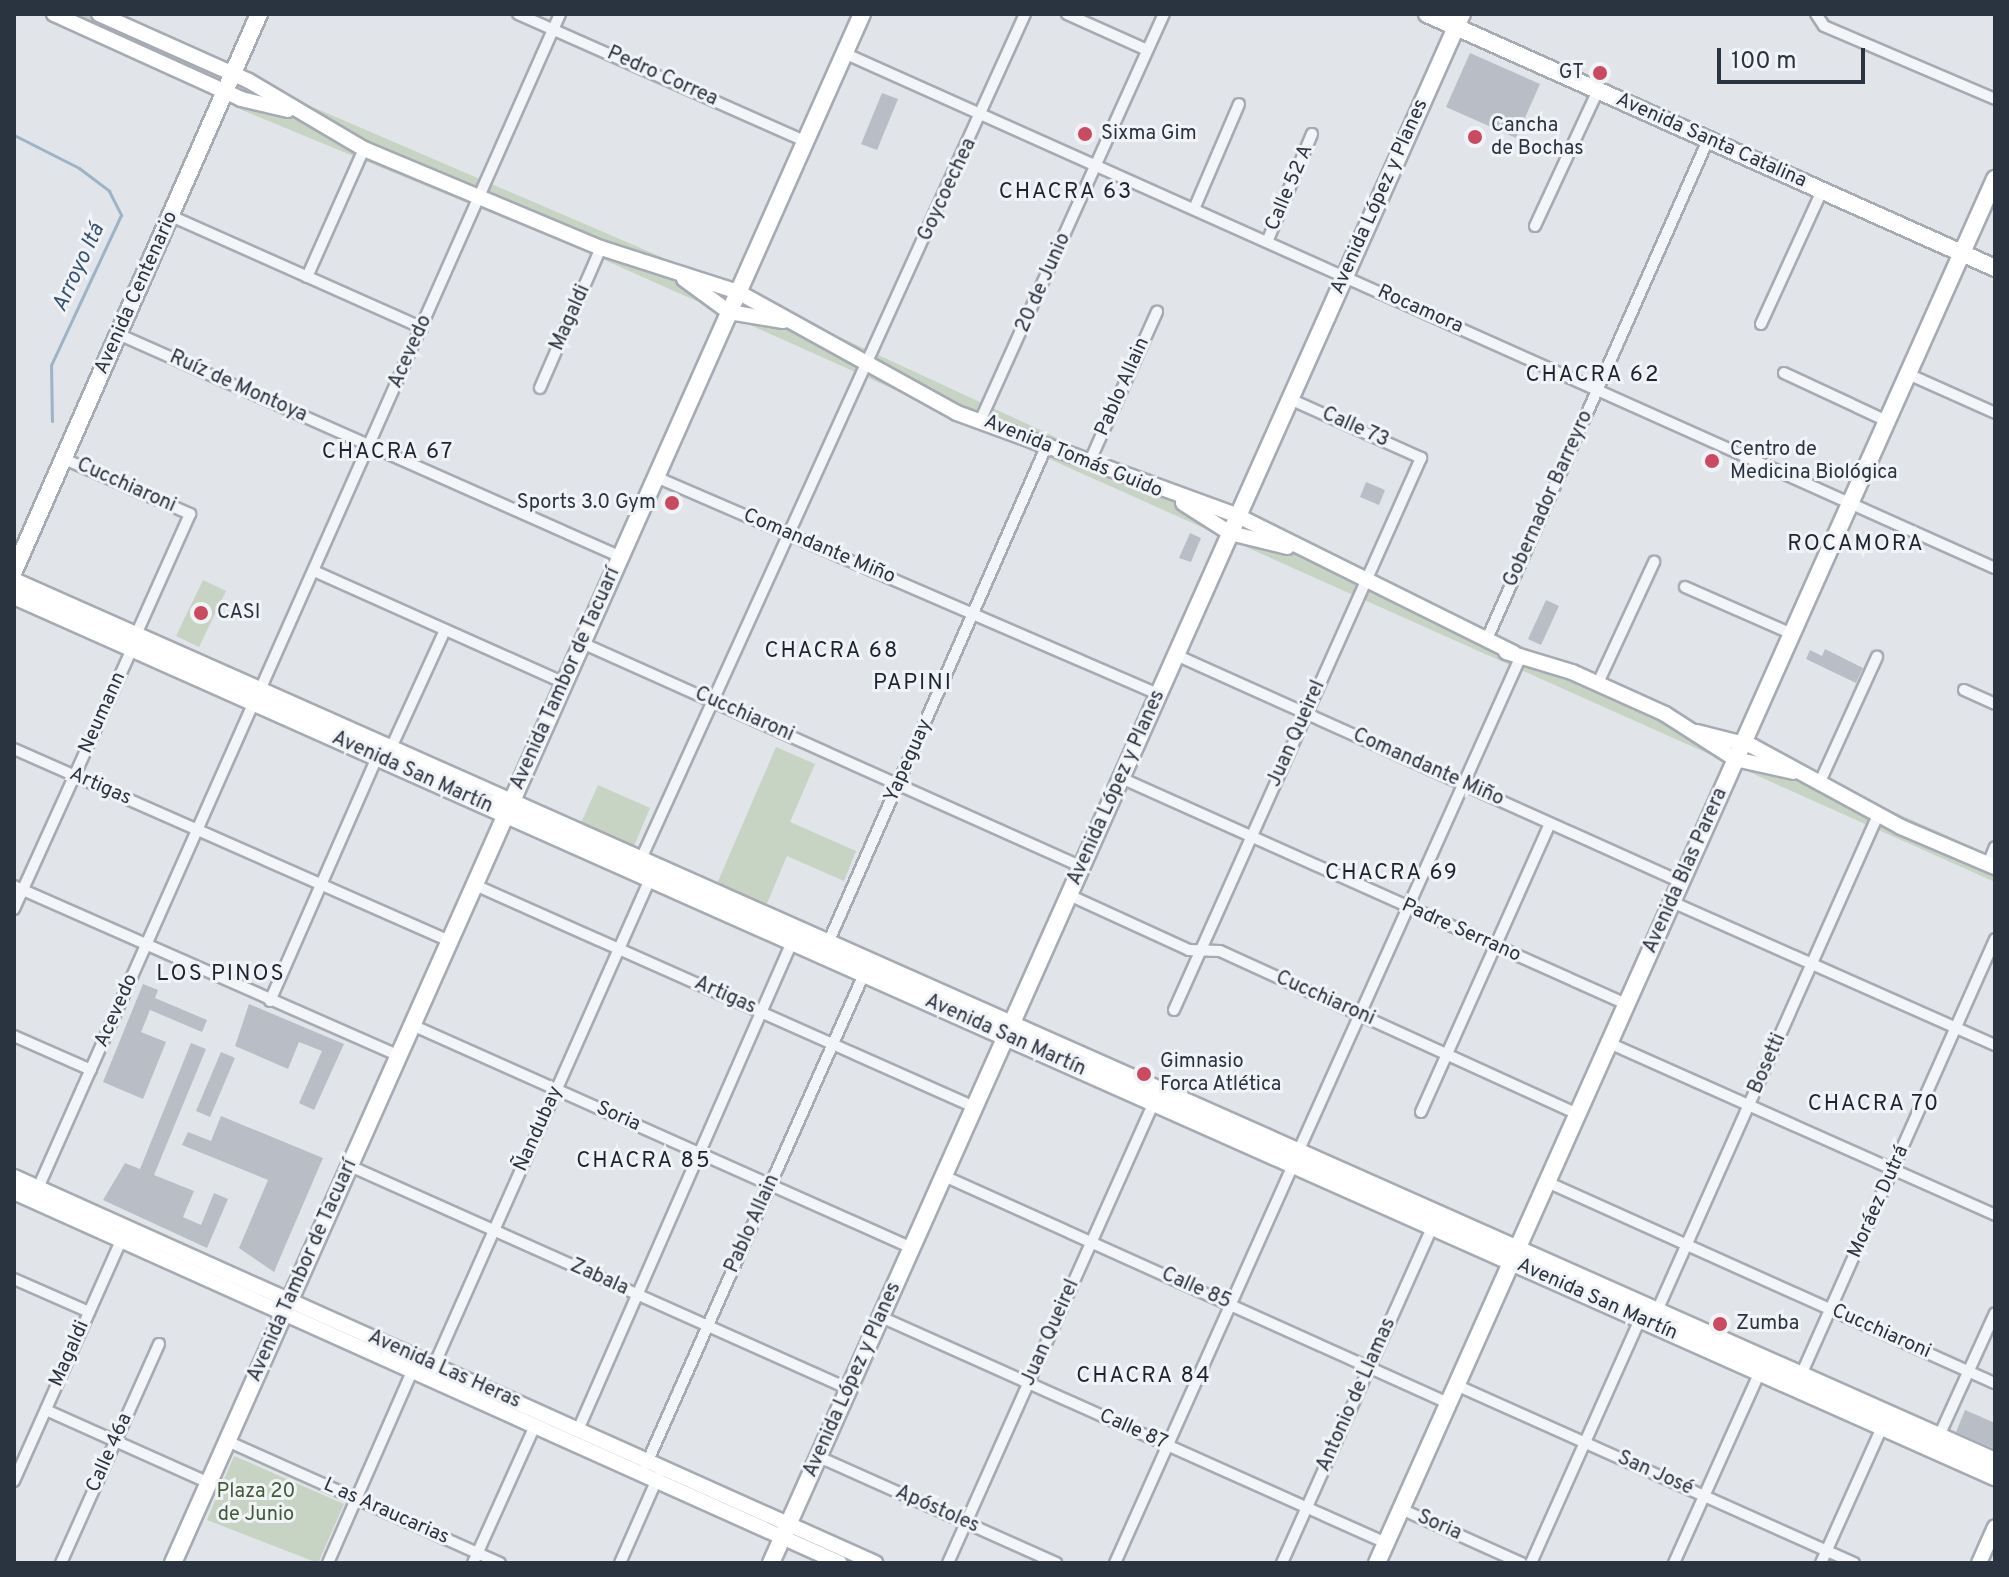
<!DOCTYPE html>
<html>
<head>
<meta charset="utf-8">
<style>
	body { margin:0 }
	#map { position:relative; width:2009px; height:1577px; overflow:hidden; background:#e1e4e9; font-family:Overpass,sans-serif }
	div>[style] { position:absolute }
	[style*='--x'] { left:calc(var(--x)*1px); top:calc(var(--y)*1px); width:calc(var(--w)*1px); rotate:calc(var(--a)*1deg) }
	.green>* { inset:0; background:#c7d3c3 }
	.stream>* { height:3px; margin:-1.5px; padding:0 1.5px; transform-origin:1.5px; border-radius:1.5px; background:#9db3c8 }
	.building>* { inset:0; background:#b9bec6 }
	.roads { filter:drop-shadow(2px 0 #a6abb3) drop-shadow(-2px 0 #a6abb3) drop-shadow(0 2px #a6abb3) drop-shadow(0 -2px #a6abb3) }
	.minor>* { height:10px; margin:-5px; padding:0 5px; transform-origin:5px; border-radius:5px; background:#f4f5f8 }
	.secondary>* { height:14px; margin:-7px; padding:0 7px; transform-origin:7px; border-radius:7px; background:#fff }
	.primary>* { height:16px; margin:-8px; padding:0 8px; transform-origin:8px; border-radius:8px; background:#fff }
	.dots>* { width:22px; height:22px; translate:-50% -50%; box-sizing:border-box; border:4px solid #f1f3f7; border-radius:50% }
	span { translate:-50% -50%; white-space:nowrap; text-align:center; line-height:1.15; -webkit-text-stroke:6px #f1f3f7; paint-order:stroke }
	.poi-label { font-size:20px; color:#2a3340 }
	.right { translate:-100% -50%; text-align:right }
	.left { translate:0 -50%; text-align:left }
	.street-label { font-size:20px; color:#2a3340 }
	.park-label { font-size:20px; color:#3f5c38 }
	.neighbourhood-label { font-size:22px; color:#1c2431; letter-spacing:2px }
	.water-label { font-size:22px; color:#355273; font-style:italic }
	.frame { position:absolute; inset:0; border:16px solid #2a3340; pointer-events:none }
	.scale { position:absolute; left:1717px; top:48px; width:148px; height:36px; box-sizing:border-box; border:4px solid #2a3340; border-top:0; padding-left:10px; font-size:24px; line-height:28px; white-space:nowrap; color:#2a3340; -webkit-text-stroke:6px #f1f3f7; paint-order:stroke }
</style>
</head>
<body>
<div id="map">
	<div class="green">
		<i style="clip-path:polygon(69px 14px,90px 14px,210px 68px,207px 76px)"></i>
		<i style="clip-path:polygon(250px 80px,738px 290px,1092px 454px,1240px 511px,1367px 577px,1995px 857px,1995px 882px,598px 257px,237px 108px)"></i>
		<i style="clip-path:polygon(203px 580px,226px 591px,199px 647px,176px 636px)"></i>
		<i style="clip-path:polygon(776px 747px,815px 764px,790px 822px,856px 851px,844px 881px,787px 856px,765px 908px,716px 886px)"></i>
		<i style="clip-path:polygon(598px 785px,650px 808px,634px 846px,581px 823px)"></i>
		<i style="clip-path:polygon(234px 1456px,344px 1504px,318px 1563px,207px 1520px)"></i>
	</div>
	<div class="stream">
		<i style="--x:14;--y:135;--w:73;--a:26.9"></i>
		<i style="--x:79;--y:168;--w:38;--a:37"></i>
		<i style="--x:109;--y:191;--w:27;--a:63"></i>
		<i style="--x:121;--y:215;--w:166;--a:115"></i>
		<i style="--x:51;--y:365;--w:56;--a:89"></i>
	</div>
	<div class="building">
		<i style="clip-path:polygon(1470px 53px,1540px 84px,1516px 138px,1446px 107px)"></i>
		<i style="clip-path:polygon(882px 93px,898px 99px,877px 150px,861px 144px)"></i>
		<i style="clip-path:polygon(1366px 482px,1385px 490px,1379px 505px,1360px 497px)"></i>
		<i style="clip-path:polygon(1190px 533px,1201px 538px,1191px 562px,1179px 558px)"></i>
		<i style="clip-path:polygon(1546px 600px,1559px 606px,1541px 645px,1528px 639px)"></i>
		<i style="clip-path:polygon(1825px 649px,1863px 668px,1856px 683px,1806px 659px,1810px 650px,1822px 656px)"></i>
		<i style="clip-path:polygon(143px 984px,158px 990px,155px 998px,207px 1020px,202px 1032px,150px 1010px,141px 1032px,166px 1042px,143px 1099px,103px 1082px)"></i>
		<i style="clip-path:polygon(249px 1004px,344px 1044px,314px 1110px,299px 1103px,322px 1051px,299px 1042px,288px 1069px,235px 1046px)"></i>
		<i style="clip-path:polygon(191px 1043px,206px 1049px,154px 1175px,194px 1191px,183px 1217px,201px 1225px,214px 1193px,228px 1199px,207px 1248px,103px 1200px,125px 1163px,140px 1169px)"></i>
		<i style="clip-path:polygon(221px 1052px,235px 1058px,210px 1117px,196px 1111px)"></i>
		<i style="clip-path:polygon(221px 1116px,323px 1158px,274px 1272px,239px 1248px,268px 1180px,182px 1145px,188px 1132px,211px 1141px)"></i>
		<i style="clip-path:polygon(1965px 1410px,1995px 1423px,1995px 1449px,1956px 1432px)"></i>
	</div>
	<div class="roads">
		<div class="minor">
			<i style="--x:518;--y:14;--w:314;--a:23.9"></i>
			<i style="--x:1067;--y:14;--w:88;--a:24.2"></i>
			<i style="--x:1816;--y:14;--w:14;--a:56"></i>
			<i style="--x:1824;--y:26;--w:186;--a:23.1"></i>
			<i style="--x:844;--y:53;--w:1261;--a:24.11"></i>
			<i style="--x:1194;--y:209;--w:114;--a:-66.8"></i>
			<i style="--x:171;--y:216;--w:275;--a:24"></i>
			<i style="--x:1535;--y:226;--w:150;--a:-65.1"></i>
			<i style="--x:1267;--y:242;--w:117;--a:-67.4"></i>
			<i style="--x:307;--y:277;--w:140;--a:-66"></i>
			<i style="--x:1761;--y:324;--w:146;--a:-65.4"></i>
			<i style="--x:118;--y:334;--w:550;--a:23.91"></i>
			<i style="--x:1784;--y:373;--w:114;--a:25"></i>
			<i style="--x:1908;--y:374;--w:95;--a:24.1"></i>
			<i style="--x:540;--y:388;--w:153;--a:-66.5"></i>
			<i style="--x:981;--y:419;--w:444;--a:-65.7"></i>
			<i style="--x:62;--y:458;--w:140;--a:23.6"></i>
			<i style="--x:190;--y:514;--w:133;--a:114.1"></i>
			<i style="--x:1089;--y:463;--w:166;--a:-65.8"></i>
			<i style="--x:656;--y:477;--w:547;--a:23.38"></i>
			<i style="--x:314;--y:571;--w:274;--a:24.1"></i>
			<i style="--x:1685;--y:587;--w:117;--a:23.7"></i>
			<i style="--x:1487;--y:639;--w:546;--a:-66.11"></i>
			<i style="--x:582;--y:643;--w:548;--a:24.13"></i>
			<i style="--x:1176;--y:655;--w:554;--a:24.2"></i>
			<i style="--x:1597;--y:685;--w:136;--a:-65.1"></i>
			<i style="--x:260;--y:690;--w:740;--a:-66.07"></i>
			<i style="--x:1964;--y:690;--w:34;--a:24"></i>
			<i style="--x:391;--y:748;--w:130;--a:-65.4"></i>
			<i style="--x:14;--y:749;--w:475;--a:23.8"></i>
			<i style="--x:1121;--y:778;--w:553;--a:24.11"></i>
			<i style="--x:1819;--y:784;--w:140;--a:-65.5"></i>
			<i style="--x:641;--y:859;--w:928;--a:-65.56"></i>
			<i style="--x:1988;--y:864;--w:18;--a:-68"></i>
			<i style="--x:475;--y:885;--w:546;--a:23.98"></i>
			<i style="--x:14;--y:886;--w:421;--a:23.8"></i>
			<i style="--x:1069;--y:895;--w:132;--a:24.6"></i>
			<i style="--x:1189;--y:950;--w:31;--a:2"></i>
			<i style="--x:1220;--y:951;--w:392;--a:24.5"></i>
			<i style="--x:1672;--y:902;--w:353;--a:23.9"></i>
			<i style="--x:14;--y:909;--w:286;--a:-65.6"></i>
			<i style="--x:828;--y:943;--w:542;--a:-66.27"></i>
			<i style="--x:270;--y:1001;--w:266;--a:-66.3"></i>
			<i style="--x:1174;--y:1010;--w:605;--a:-65.89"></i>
			<i style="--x:1421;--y:458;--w:144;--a:-155.8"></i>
			<i style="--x:412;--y:1025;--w:547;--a:24.04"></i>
			<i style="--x:14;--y:1036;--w:84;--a:23.8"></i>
			<i style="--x:1609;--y:1043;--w:423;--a:24"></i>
			<i style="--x:1421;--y:1112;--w:316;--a:-65.9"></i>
			<i style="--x:1298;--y:1152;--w:544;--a:-65.79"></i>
			<i style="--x:350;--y:1166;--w:547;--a:24.08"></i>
			<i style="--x:944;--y:1176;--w:553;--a:24.25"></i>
			<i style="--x:1547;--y:1182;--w:491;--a:24.2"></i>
			<i style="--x:38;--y:1188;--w:532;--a:-66.04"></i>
			<i style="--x:14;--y:1279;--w:82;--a:23.7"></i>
			<i style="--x:1657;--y:1311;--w:543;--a:-65.98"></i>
			<i style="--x:881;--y:1317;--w:553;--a:24.11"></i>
			<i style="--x:432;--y:1370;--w:537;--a:-66.06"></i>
			<i style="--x:1801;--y:1375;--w:477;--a:-66"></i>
			<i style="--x:1456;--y:1385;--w:436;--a:24.1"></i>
			<i style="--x:46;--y:1410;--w:179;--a:24.1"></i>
			<i style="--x:578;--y:1430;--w:533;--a:-66.32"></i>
			<i style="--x:1939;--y:1436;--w:135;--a:-65.5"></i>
			<i style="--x:227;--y:1441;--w:299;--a:24.1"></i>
			<i style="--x:819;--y:1457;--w:260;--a:24.1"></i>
			<i style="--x:646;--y:1465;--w:537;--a:-66.06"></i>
			<i style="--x:14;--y:1481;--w:270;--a:-66"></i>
			<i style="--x:1401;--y:1509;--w:132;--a:24.2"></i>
			<i style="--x:61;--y:1563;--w:240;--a:-65.9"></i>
			<i style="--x:328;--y:1563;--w:214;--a:-66.3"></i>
			<i style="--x:473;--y:1563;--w:150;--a:-65.7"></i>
			<i style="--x:620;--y:1563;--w:94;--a:-66.2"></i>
			<i style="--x:948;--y:1563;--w:505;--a:-65.92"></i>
			<i style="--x:1115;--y:1563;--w:436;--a:-65.9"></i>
			<i style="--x:1282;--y:1563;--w:368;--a:-65.9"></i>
			<i style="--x:1531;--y:1563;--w:267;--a:-65.9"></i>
			<i style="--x:1674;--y:1563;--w:209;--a:-65.8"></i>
			<i style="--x:1821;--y:1563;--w:149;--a:-65.8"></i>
		</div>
		<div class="secondary">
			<i style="--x:54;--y:14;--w:205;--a:24.4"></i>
			<i style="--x:241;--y:99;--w:48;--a:13.2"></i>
			<i style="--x:99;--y:14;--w:164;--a:24.1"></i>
			<i style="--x:249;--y:81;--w:134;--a:30.6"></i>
			<i style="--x:364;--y:149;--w:257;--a:22.7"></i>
			<i style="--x:601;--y:248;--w:144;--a:17.8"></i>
			<i style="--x:738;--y:292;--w:250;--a:28.9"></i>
			<i style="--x:957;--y:413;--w:299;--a:20.1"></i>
			<i style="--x:1238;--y:516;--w:308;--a:26.4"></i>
			<i style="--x:684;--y:279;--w:56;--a:36.3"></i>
			<i style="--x:729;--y:312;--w:55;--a:9.5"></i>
			<i style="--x:1183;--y:503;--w:56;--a:32.6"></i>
			<i style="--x:1230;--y:533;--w:59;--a:13.8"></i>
			<i style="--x:1506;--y:652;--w:69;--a:16.9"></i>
			<i style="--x:1572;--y:672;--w:102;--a:24.3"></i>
			<i style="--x:1665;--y:714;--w:83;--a:32.7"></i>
			<i style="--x:1735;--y:759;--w:60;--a:12.4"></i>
			<i style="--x:1697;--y:732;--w:57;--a:14.3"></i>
			<i style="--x:1752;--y:746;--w:170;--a:28.5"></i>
			<i style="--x:1901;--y:827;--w:102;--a:23.1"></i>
			<i style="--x:14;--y:1177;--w:944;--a:24.15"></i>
			<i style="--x:14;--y:1192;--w:905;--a:24.19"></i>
			<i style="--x:1979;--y:1563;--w:39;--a:-66"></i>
		</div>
		<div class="primary">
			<i style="--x:1427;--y:14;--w:622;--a:24.09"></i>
			<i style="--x:14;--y:571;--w:609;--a:-66.26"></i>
			<i style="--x:14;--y:581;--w:2168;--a:23.95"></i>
			<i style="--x:14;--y:596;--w:2168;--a:23.98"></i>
			<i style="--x:173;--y:1563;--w:1695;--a:-66.02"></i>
			<i style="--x:771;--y:1563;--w:1696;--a:-65.96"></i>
			<i style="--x:1377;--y:1563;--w:1516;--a:-65.94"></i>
		</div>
	</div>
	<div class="dots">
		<i style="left:1600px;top:73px;background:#ca4b60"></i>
		<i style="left:1085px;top:134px;background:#ca4b60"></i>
		<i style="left:1475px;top:137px;background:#ca4b60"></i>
		<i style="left:1712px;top:461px;background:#ca4b60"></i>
		<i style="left:672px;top:503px;background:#ca4b60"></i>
		<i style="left:201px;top:613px;background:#ca4b60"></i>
		<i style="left:1144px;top:1074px;background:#ca4b60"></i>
		<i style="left:1720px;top:1324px;background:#ca4b60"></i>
	</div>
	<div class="poi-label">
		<span class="right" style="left:1584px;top:73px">GT</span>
		<span class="left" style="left:1491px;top:138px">Cancha<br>de Bochas</span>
		<span class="left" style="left:1101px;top:134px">Sixma Gim</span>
		<span class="left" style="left:1730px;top:462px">Centro de<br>Medicina Biológica</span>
		<span class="right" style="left:656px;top:503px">Sports 3.0 Gym</span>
		<span class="left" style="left:217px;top:613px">CASI</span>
		<span class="left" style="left:1160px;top:1074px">Gimnasio<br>Forca Atlética</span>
		<span class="left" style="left:1736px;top:1324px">Zumba</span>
	</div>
	<div class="street-label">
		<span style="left:662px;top:77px;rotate:24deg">Pedro Correa</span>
		<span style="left:1711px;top:141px;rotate:24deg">Avenida Santa Catalina</span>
		<span style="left:1290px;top:188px;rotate:-67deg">Calle 52 A</span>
		<span style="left:948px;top:190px;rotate:-65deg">Goycoechea</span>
		<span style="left:1380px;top:197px;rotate:-66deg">Avenida López y Planes</span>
		<span style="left:1044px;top:283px;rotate:-66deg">20 de Junio</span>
		<span style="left:137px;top:293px;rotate:-66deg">Avenida Centenario</span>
		<span style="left:1420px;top:310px;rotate:24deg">Rocamora</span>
		<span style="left:571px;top:318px;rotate:-66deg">Magaldi</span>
		<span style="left:411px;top:352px;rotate:-66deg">Acevedo</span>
		<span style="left:238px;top:387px;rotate:24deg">Ruíz de Montoya</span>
		<span style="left:1123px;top:387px;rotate:-66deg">Pablo Allain</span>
		<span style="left:1355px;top:428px;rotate:24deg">Calle 73</span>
		<span style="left:1073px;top:457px;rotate:22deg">Avenida Tomás Guido</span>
		<span style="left:126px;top:486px;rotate:24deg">Cucchiaroni</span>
		<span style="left:1549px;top:499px;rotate:-66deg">Gobernador Barreyro</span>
		<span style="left:819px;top:547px;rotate:23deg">Comandante Miño</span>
		<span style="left:566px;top:679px;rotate:-66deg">Avenida Tambor de Tacuarí</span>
		<span style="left:103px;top:713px;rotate:-66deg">Neumann</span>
		<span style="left:744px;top:715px;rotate:24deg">Cucchiaroni</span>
		<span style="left:1297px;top:734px;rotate:-66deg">Juan Queirel</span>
		<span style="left:909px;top:761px;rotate:-66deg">Yapeguay</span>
		<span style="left:1428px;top:768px;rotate:24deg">Comandante Miño</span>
		<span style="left:412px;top:773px;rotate:24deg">Avenida San Martín</span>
		<span style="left:100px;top:787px;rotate:24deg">Artigas</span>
		<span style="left:1117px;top:788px;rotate:-66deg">Avenida López y Planes</span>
		<span style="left:1686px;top:871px;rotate:-66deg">Avenida Blas Parera</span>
		<span style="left:1461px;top:931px;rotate:24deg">Padre Serrano</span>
		<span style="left:725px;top:996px;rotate:24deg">Artigas</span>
		<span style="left:1325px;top:999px;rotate:24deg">Cucchiaroni</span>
		<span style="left:117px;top:1011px;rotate:-66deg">Acevedo</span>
		<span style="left:1005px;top:1036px;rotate:24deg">Avenida San Martín</span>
		<span style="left:1768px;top:1064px;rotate:-66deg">Bosetti</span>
		<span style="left:618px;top:1117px;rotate:24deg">Soria</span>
		<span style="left:539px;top:1129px;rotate:-66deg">Ñandubay</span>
		<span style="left:1879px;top:1202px;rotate:-66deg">Moráez Dutrá</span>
		<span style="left:753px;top:1224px;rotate:-66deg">Pablo Allain</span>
		<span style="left:303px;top:1271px;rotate:-66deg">Avenida Tambor de Tacuarí</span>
		<span style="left:599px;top:1278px;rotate:24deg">Zabala</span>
		<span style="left:1196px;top:1289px;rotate:24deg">Calle 85</span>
		<span style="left:1597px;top:1300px;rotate:24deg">Avenida San Martín</span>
		<span style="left:1881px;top:1332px;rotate:24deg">Cucchiaroni</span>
		<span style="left:1051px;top:1333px;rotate:-66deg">Juan Queirel</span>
		<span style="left:70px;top:1354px;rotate:-66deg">Magaldi</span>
		<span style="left:444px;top:1370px;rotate:24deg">Avenida Las Heras</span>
		<span style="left:853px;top:1380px;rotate:-66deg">Avenida López y Planes</span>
		<span style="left:1357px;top:1395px;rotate:-66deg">Antonio de Llamas</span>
		<span style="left:1133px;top:1430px;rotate:24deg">Calle 87</span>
		<span style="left:110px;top:1453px;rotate:-66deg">Calle 46a</span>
		<span style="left:1655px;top:1474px;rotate:24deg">San José</span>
		<span style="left:937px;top:1510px;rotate:24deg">Apóstoles</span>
		<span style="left:386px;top:1512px;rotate:24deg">L as Araucarias</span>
		<span style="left:1439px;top:1526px;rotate:24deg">Soria</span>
	</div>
	<div class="park-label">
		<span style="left:256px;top:1504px">Plaza 20<br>de Junio</span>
	</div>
	<div class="neighbourhood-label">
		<span style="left:1066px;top:193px">CHACRA 63</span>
		<span style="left:1593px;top:376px">CHACRA 62</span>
		<span style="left:388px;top:453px">CHACRA 67</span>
		<span style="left:1856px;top:545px">ROCAMORA</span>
		<span style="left:832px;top:652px">CHACRA 68</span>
		<span style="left:913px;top:684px">PAPINI</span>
		<span style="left:1392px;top:874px">CHACRA 69</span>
		<span style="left:221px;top:975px">LOS PINOS</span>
		<span style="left:1874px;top:1105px">CHACRA 70</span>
		<span style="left:644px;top:1162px">CHACRA 85</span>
		<span style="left:1144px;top:1377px">CHACRA 84</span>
	</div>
	<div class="water-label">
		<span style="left:79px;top:268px;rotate:-65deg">Arroyo Itá</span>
	</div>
	<div class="frame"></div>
	<div class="scale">100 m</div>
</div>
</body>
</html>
